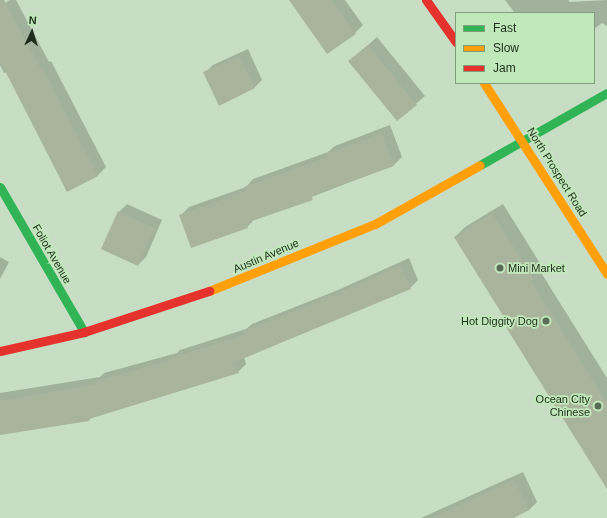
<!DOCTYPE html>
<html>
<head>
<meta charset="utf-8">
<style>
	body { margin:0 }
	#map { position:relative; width:607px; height:518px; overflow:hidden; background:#c8dec4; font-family:Arial,sans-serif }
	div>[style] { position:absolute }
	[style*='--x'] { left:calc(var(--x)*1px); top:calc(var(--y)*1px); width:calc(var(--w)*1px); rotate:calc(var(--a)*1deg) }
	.shadow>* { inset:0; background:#0003 }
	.building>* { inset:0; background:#a8b59c }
	.fast>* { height:9px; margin:-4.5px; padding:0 4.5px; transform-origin:4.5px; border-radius:4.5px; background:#30b455 }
	.slow>* { height:9px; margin:-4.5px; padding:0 4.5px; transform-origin:4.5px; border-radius:4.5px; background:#ff9f0a }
	.jam>* { height:9px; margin:-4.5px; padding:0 4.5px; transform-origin:4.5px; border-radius:4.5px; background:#e5322d }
	.dots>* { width:11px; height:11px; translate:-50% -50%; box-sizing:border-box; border:2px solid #c1e8ba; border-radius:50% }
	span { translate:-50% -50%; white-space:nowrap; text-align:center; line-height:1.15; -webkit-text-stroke:3.5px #c1e8ba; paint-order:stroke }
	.street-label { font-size:11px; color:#1f2e1c }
	.poi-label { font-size:11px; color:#1f2e1c }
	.left { translate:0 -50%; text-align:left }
	.right { translate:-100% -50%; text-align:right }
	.legend { position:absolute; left:455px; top:12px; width:140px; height:72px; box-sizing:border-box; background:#c1e8ba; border:1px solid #809e7b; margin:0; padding:5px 7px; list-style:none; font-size:12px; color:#1f2e1c }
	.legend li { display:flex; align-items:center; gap:8px; height:20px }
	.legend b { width:20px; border:1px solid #809e7b }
	.north { position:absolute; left:12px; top:12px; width:40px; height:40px; -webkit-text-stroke:3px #c1e8ba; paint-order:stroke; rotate:4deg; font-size:11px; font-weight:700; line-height:16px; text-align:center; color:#1f2e1c }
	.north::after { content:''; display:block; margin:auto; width:14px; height:18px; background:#1f2e1c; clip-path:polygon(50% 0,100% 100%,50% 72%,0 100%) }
</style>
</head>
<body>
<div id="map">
	<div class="shadow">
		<i style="clip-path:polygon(10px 0,16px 0,49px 62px,51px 61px,106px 167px,98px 175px,68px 190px,7px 72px,4px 73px,0 65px,0 6px)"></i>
		<i style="clip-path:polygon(291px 0,345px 0,363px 25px,355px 33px)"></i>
		<i style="clip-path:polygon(505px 0,568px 0,570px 2px,607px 0,607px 26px,602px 23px,594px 29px,594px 13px,515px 13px)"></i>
		<i style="clip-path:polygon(377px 37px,425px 96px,397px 120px,350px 61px)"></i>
		<i style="clip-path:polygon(248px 49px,262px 80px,254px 88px,205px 73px,213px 65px)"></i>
		<i style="clip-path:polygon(390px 125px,402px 157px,394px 165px,255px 219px,247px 227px,181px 215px,189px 207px,246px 187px,253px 179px,328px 152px,335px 146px)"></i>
		<i style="clip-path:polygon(127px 204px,162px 220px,146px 257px,138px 265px,119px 212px)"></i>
		<i style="clip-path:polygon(503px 204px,543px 268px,540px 271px,607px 378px,607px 470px,455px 237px,465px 227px)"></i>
		<i style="clip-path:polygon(0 257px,9px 262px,0 279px)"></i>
		<i style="clip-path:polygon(409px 258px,418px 280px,410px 288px,244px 357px,246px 364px,238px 372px,92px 417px,89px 420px,0 434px,0 393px,100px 377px,104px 373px,177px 353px,180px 350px,246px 329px,252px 324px,338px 290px)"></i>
		<i style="clip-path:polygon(523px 472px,537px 502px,529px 510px,511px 518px,421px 518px)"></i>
	</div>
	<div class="building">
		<i style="clip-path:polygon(0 0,4px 0,41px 69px,43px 68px,98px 176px,67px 192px,0 61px)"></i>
		<i style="clip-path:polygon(289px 0,332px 0,356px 34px,327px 54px)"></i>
		<i style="clip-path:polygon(368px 45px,417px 105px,397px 121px,348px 61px)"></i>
		<i style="clip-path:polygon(239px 56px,255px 88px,219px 106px,203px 72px)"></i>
		<i style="clip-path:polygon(382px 133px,394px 166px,311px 196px,313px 200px,246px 223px,248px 228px,191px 248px,179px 215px,246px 191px,244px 187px,327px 157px,326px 154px)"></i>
		<i style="clip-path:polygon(118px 211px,155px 228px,138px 266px,101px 249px)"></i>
		<i style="clip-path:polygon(492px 213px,534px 279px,531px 281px,607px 403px,607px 489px,504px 324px,507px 322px,454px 237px)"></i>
		<i style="clip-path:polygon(400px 265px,411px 289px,235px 362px,239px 373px,89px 419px,89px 421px,0 435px,0 401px,96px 384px,95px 381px,172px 360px,171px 358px,244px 335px,243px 331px,329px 297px)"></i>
		<i style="clip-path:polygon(514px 479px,529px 510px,514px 518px,432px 518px)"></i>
	</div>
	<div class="fast">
		<i style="--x:480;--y:165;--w:146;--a:-29.6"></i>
		<i style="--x:0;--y:187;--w:168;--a:59.9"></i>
	</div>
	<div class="slow">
		<i style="--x:484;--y:83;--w:227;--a:57.2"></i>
		<i style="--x:209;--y:291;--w:179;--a:-22"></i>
		<i style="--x:375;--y:224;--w:120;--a:-29.3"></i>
	</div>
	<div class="jam">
		<i style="--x:426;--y:0;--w:52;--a:54.5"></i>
		<i style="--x:0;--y:351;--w:86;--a:-12.7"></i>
		<i style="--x:84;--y:332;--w:132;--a:-18.2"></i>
	</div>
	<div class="dots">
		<i style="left:500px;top:268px;background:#5a6c57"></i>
		<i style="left:546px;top:321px;background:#5a6c57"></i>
		<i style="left:598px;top:406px;background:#5a6c57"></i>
	</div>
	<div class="street-label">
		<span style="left:557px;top:172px;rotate:58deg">North Prospect Road</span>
		<span style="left:52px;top:254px;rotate:60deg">Foliot Avenue</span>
		<span style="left:266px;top:256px;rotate:-23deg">Austin Avenue</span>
	</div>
	<div class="poi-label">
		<span class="left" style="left:508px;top:268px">Mini Market</span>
		<span class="right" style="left:538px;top:321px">Hot Diggity Dog</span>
		<span class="right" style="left:590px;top:406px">Ocean City<br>Chinese</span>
	</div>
	<ul class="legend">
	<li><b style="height:5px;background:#30b455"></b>Fast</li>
	<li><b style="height:5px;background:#ff9f0a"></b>Slow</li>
	<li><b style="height:5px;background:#e5322d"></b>Jam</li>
	</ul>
	<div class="north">N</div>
</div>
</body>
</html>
